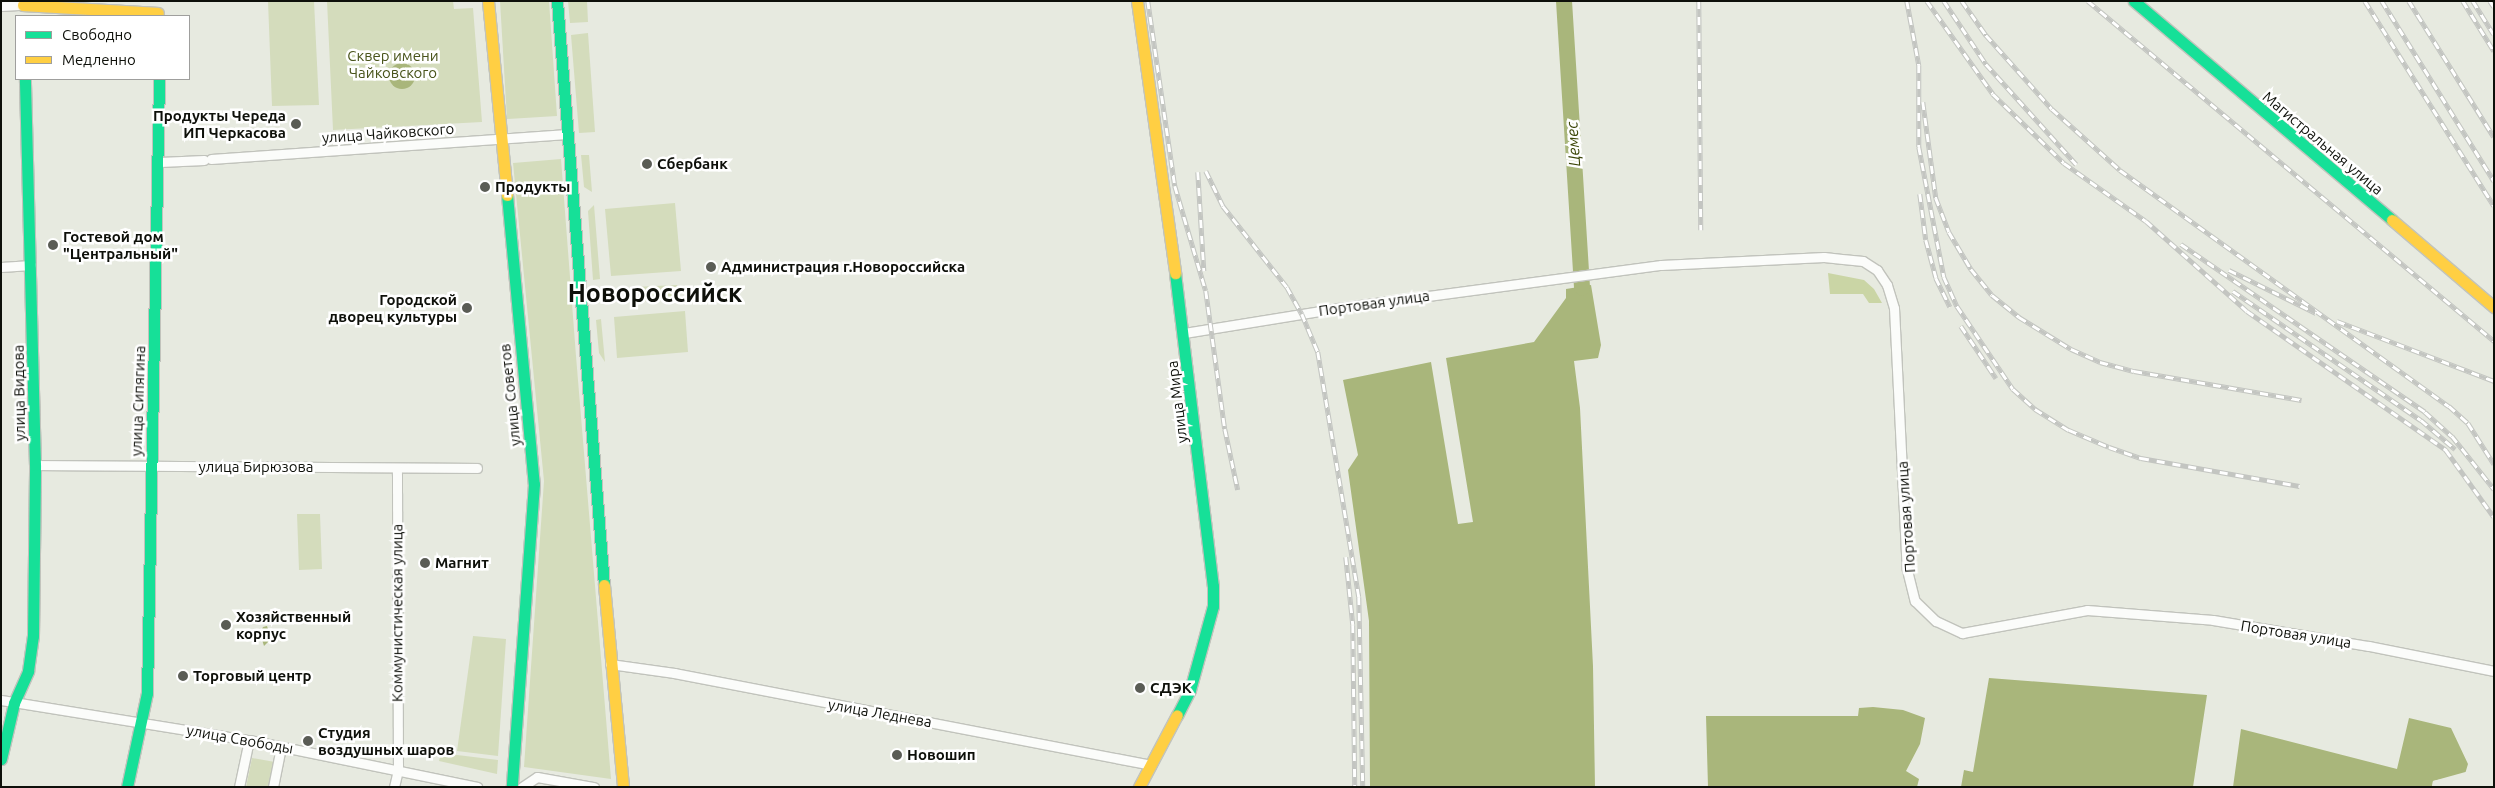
<!DOCTYPE html>
<html>
<head>
<meta charset="utf-8">
<style>
	body { margin:0 }
	#map { position:relative; width:2495px; height:788px; overflow:hidden; background:#e7eae0; font-family:Ubuntu,sans-serif }
	div>[style] { position:absolute }
	[style*='--x'] { left:calc(var(--x)*1px); top:calc(var(--y)*1px); width:calc(var(--w)*1px); rotate:calc(var(--a)*1deg) }
	.green>* { inset:0; background:#d4dcbc }
	.forest>* { inset:0; background:#cad5a5 }
	.water>* { inset:0; background:#a9b67b }
	.round { border-radius:50% }
	.pier>* { inset:0; background:#e7eae0 }
	.river>* { height:16px; margin:-8px; padding:0 8px; transform-origin:8px; border-radius:8px; background:#a9b67b }
	.roads { filter:drop-shadow(1px 0 #c1c3bc) drop-shadow(-1px 0 #c1c3bc) drop-shadow(0 1px #c1c3bc) drop-shadow(0 -1px #c1c3bc) }
	.street>* { height:9px; margin:-4.5px; padding:0 4.5px; transform-origin:4.5px; border-radius:4.5px; background:#fbfcfa }
	.fast>* { height:11px; margin:-5.5px; padding:0 5.5px; transform-origin:5.5px; border-radius:5.5px; background:#16e098 }
	.slow>* { height:11px; margin:-5.5px; padding:0 5.5px; transform-origin:5.5px; border-radius:5.5px; background:#ffcf43 }
	.rail>* { height:4.5px; margin-top:-2.25px; transform-origin:0; background:repeating-linear-gradient(90deg,#fff 0 8px,#c3c5c1 0 16px); box-sizing:border-box; border-block:1px solid #c3c5c1 }
	.dots>* { width:14px; height:14px; translate:-50% -50%; box-sizing:border-box; border:2px solid #fff; border-radius:50% }
	span { translate:-50% -50%; white-space:nowrap; text-align:center; line-height:1.15; -webkit-text-stroke:5px #fff; paint-order:stroke }
	.park-label { font-size:15px; color:#49541b }
	.poi-label { font-size:15px; color:#0e100a; font-weight:700 }
	.right { translate:-100% -50%; text-align:right }
	.left { translate:0 -50%; text-align:left }
	.street-label { font-size:15px; color:#0e100a }
	.water-label { font-size:16px; color:#3c4608; font-style:italic }
	.town-label { font-size:25px; color:#0e100a; font-weight:700 }
	.frame { position:absolute; inset:0; border:2px solid #0e100a; pointer-events:none }
	.legend { position:absolute; left:15px; top:15px; width:175px; height:65px; box-sizing:border-box; background:#fff; border:1px solid #9f9f9d; margin:0; padding:6px 9px; list-style:none; font-size:15px; color:#0e100a }
	.legend li { display:flex; align-items:center; gap:10px; height:25px }
	.legend b { width:25px; border:1px solid #9f9f9d }
</style>
</head>
<body>
<div id="map">
	<div class="green">
		<i style="clip-path:polygon(268px 1px,314px 1px,319px 105px,272px 106px)"></i>
		<i style="clip-path:polygon(327px 1px,453px 1px,454px 9px,473px 8px,482px 122px,333px 130px)"></i>
		<i style="clip-path:polygon(500px 1px,549px 1px,557px 116px,507px 119px)"></i>
		<i style="clip-path:polygon(568px 1px,587px 1px,588px 22px,570px 23px)"></i>
		<i style="clip-path:polygon(588px 33px,595px 132px,579px 133px,571px 35px)"></i>
		<i style="clip-path:polygon(581px 155px,589px 155px,592px 192px,584px 187px)"></i>
		<i style="clip-path:polygon(561px 159px,576px 356px,611px 779px,524px 767px,544px 481px,513px 163px)"></i>
		<i style="clip-path:polygon(675px 203px,681px 271px,611px 276px,605px 209px)"></i>
		<i style="clip-path:polygon(594px 205px,600px 279px,593px 280px,588px 211px)"></i>
		<i style="clip-path:polygon(677px 285px,678px 299px,635px 302px,634px 287px)"></i>
		<i style="clip-path:polygon(685px 311px,688px 352px,617px 358px,614px 317px)"></i>
		<i style="clip-path:polygon(601px 319px,605px 362px,599px 353px,596px 320px)"></i>
		<i style="clip-path:polygon(297px 514px,320px 514px,322px 569px,299px 570px)"></i>
		<i style="clip-path:polygon(473px 636px,506px 639px,498px 756px,457px 751px)"></i>
		<i style="clip-path:polygon(441px 753px,498px 760px,497px 774px,439px 761px)"></i>
		<i style="clip-path:polygon(252px 758px,275px 762px,270px 787px,246px 787px)"></i>
	</div>
	<div class="forest">
		<i style="clip-path:polygon(1828px 273px,1864px 280px,1874px 289px,1882px 303px,1869px 303px,1863px 294px,1830px 294px)"></i>
	</div>
	<div class="water">
		<i class="round" style="left:389px;top:63px;width:26px;height:26px"></i>
		<i style="clip-path:polygon(1591px 285px,1601px 345px,1598px 358px,1574px 361px,1580px 408px,1593px 666px,1595px 787px,1370px 787px,1369px 621px,1348px 470px,1358px 455px,1343px 380px,1431px 362px,1458px 524px,1473px 522px,1446px 358px,1534px 342px,1566px 298px,1566px 289px)"></i>
		<i style="clip-path:polygon(267px 626px,271px 639px,264px 646px,260px 633px,263px 627px)"></i>
		<i style="clip-path:polygon(1989px 678px,2207px 695px,2193px 787px,1961px 787px,1964px 770px,1973px 772px)"></i>
		<i style="clip-path:polygon(1873px 707px,1903px 710px,1925px 718px,1920px 744px,1906px 771px,1919px 779px,1917px 787px,1708px 787px,1706px 716px,1858px 716px,1859px 708px)"></i>
		<i style="clip-path:polygon(2409px 718px,2451px 728px,2468px 764px,2465px 774px,2433px 781px,2432px 787px,2233px 787px,2241px 729px,2397px 769px)"></i>
	</div>
	<div class="pier">
		<i style="clip-path:polygon(2469px 771px,2466px 776px,2432px 787px,2433px 781px)"></i>
	</div>
	<div class="river">
		<i style="--x:1564;--y:1;--w:287;--a:86.4"></i>
	</div>
	<div class="roads">
		<div class="street">
			<i style="--x:1;--y:6;--w:22;--a:-3"></i>
			<i style="--x:211;--y:159;--w:357;--a:-4"></i>
			<i style="--x:160;--y:162;--w:44;--a:-2.6"></i>
			<i style="--x:1;--y:267;--w:30;--a:-4"></i>
			<i style="--x:1184;--y:333;--w:156;--a:-9.2"></i>
			<i style="--x:1338;--y:308;--w:326;--a:-7.6"></i>
			<i style="--x:1661;--y:265;--w:163;--a:-2.8"></i>
			<i style="--x:1824;--y:257;--w:39;--a:6"></i>
			<i style="--x:1863;--y:261;--w:17;--a:33"></i>
			<i style="--x:1877;--y:270;--w:18;--a:56"></i>
			<i style="--x:1887;--y:285;--w:24;--a:73"></i>
			<i style="--x:1894;--y:308;--w:262;--a:87.2"></i>
			<i style="--x:1907;--y:570;--w:32;--a:76"></i>
			<i style="--x:1915;--y:601;--w:29;--a:44"></i>
			<i style="--x:1936;--y:621;--w:29;--a:25"></i>
			<i style="--x:1962;--y:633;--w:127;--a:-10.4"></i>
			<i style="--x:2087;--y:610;--w:126;--a:4.5"></i>
			<i style="--x:2213;--y:620;--w:158;--a:9.5"></i>
			<i style="--x:2369;--y:646;--w:127;--a:11.3"></i>
			<i style="--x:35;--y:465;--w:442;--a:0.4"></i>
			<i style="--x:610;--y:664;--w:65;--a:8"></i>
			<i style="--x:674;--y:673;--w:486;--a:10.9"></i>
			<i style="--x:1;--y:700;--w:251;--a:9.2"></i>
			<i style="--x:249;--y:740;--w:233;--a:11.6"></i>
			<i style="--x:239;--y:787;--w:48;--a:-78"></i>
			<i style="--x:273;--y:787;--w:41;--a:-78.7"></i>
			<i style="--x:394;--y:787;--w:17;--a:-77"></i>
			<i style="--x:398;--y:770;--w:302;--a:-90.2"></i>
			<i style="--x:522;--y:787;--w:18;--a:-34"></i>
			<i style="--x:537;--y:777;--w:58;--a:10"></i>
		</div>
		<div class="fast">
			<i style="--x:557;--y:1;--w:586;--a:85.4"></i>
			<i style="--x:2134;--y:1;--w:338;--a:40.3"></i>
			<i style="--x:507;--y:195;--w:290;--a:84.7"></i>
			<i style="--x:534;--y:484;--w:304;--a:94.2"></i>
			<i style="--x:1175;--y:273;--w:315;--a:83.1"></i>
			<i style="--x:1213;--y:586;--w:20;--a:90"></i>
			<i style="--x:1213;--y:606;--w:87;--a:105.3"></i>
			<i style="--x:1190;--y:690;--w:28;--a:117"></i>
			<i style="--x:1;--y:759;--w:57;--a:-76.9"></i>
			<i style="--x:14;--y:703;--w:35;--a:-66"></i>
			<i style="--x:28;--y:671;--w:35;--a:-82"></i>
			<i style="--x:33;--y:636;--w:171;--a:-89.3"></i>
			<i style="--x:35;--y:465;--w:386;--a:-91.5"></i>
			<i style="--x:127;--y:787;--w:96;--a:-78"></i>
			<i style="--x:147;--y:693;--w:614;--a:-88.88"></i>
		</div>
		<div class="slow">
			<i style="--x:488;--y:1;--w:195;--a:84.4"></i>
			<i style="--x:1137;--y:1;--w:275;--a:82"></i>
			<i style="--x:23;--y:5;--w:135;--a:3.4"></i>
			<i style="--x:2392;--y:220;--w:134;--a:40.5"></i>
			<i style="--x:604;--y:585;--w:203;--a:84.6"></i>
			<i style="--x:1139;--y:787;--w:81;--a:-62.2"></i>
		</div>
	</div>
	<div class="rail">
		<i style="--x:1148;--y:1;--w:187;--a:81.7"></i>
		<i style="--x:1175;--y:186;--w:109;--a:73.6"></i>
		<i style="--x:1206;--y:291;--w:139;--a:82.2"></i>
		<i style="--x:1225;--y:429;--w:62;--a:78"></i>
		<i style="--x:1699;--y:1;--w:229;--a:89.5"></i>
		<i style="--x:1907;--y:1;--w:65;--a:79.4"></i>
		<i style="--x:1919;--y:65;--w:82;--a:90"></i>
		<i style="--x:1919;--y:147;--w:132;--a:79.1"></i>
		<i style="--x:1944;--y:277;--w:32;--a:66"></i>
		<i style="--x:1957;--y:306;--w:100;--a:56"></i>
		<i style="--x:2013;--y:389;--w:30;--a:42"></i>
		<i style="--x:2035;--y:409;--w:40;--a:32"></i>
		<i style="--x:2069;--y:430;--w:43;--a:23"></i>
		<i style="--x:2109;--y:447;--w:34;--a:19"></i>
		<i style="--x:2141;--y:458;--w:161;--a:10"></i>
		<i style="--x:1927;--y:1;--w:114;--a:54.6"></i>
		<i style="--x:1993;--y:94;--w:99;--a:44.2"></i>
		<i style="--x:2064;--y:163;--w:100;--a:35.3"></i>
		<i style="--x:2146;--y:221;--w:135;--a:41.7"></i>
		<i style="--x:2247;--y:311;--w:243;--a:34.9"></i>
		<i style="--x:2446;--y:450;--w:82;--a:54.4"></i>
		<i style="--x:1944;--y:1;--w:76;--a:56.3"></i>
		<i style="--x:1986;--y:64;--w:135;--a:48"></i>
		<i style="--x:1962;--y:1;--w:42;--a:54.8"></i>
		<i style="--x:1986;--y:35;--w:99;--a:48.3"></i>
		<i style="--x:2052;--y:109;--w:91;--a:41.9"></i>
		<i style="--x:2120;--y:170;--w:405;--a:35.7"></i>
		<i style="--x:2449;--y:406;--w:25;--a:42"></i>
		<i style="--x:2468;--y:423;--w:49;--a:57.6"></i>
		<i style="--x:2088;--y:1;--w:530;--a:39.94"></i>
		<i style="--x:2365;--y:1;--w:242;--a:57.8"></i>
		<i style="--x:2382;--y:1;--w:212;--a:58.1"></i>
		<i style="--x:2409;--y:1;--w:160;--a:58"></i>
		<i style="--x:2463;--y:1;--w:59;--a:58.2"></i>
		<i style="--x:2473;--y:1;--w:39;--a:58"></i>
		<i style="--x:2490;--y:1;--w:7;--a:56"></i>
		<i style="--x:1923;--y:102;--w:97;--a:82.3"></i>
		<i style="--x:1936;--y:198;--w:36;--a:69"></i>
		<i style="--x:1949;--y:232;--w:43;--a:59.3"></i>
		<i style="--x:1971;--y:269;--w:33;--a:51"></i>
		<i style="--x:1992;--y:295;--w:35;--a:39"></i>
		<i style="--x:2019;--y:317;--w:61;--a:31.6"></i>
		<i style="--x:2071;--y:349;--w:32;--a:24"></i>
		<i style="--x:2100;--y:362;--w:35;--a:15"></i>
		<i style="--x:2134;--y:371;--w:170;--a:9.8"></i>
		<i style="--x:1206;--y:171;--w:39;--a:64"></i>
		<i style="--x:1223;--y:206;--w:103;--a:51.7"></i>
		<i style="--x:1287;--y:287;--w:31;--a:61"></i>
		<i style="--x:1302;--y:314;--w:41;--a:67.2"></i>
		<i style="--x:1318;--y:352;--w:248;--a:80.5"></i>
		<i style="--x:1359;--y:597;--w:190;--a:88.8"></i>
		<i style="--x:1198;--y:172;--w:99;--a:86.5"></i>
		<i style="--x:1920;--y:194;--w:46;--a:82.6"></i>
		<i style="--x:1926;--y:240;--w:39;--a:75"></i>
		<i style="--x:1936;--y:278;--w:32;--a:64"></i>
		<i style="--x:2181;--y:244;--w:296;--a:34.5"></i>
		<i style="--x:2425;--y:412;--w:36;--a:42"></i>
		<i style="--x:2452;--y:436;--w:68;--a:51.6"></i>
		<i style="--x:2229;--y:270;--w:97;--a:26.3"></i>
		<i style="--x:2233;--y:291;--w:228;--a:34.5"></i>
		<i style="--x:2421;--y:420;--w:45;--a:40.5"></i>
		<i style="--x:2337;--y:321;--w:168;--a:20.9"></i>
		<i style="--x:1961;--y:326;--w:63;--a:56.1"></i>
		<i style="--x:1346;--y:557;--w:68;--a:84.1"></i>
		<i style="--x:1353;--y:625;--w:162;--a:89.3"></i>
	</div>
	<div class="dots">
		<i style="left:296px;top:124px;background:#5a5c55"></i>
		<i style="left:647px;top:164px;background:#5a5c55"></i>
		<i style="left:485px;top:187px;background:#5a5c55"></i>
		<i style="left:53px;top:245px;background:#5a5c55"></i>
		<i style="left:711px;top:267px;background:#5a5c55"></i>
		<i style="left:467px;top:308px;background:#5a5c55"></i>
		<i style="left:425px;top:563px;background:#5a5c55"></i>
		<i style="left:226px;top:625px;background:#5a5c55"></i>
		<i style="left:183px;top:676px;background:#5a5c55"></i>
		<i style="left:1140px;top:688px;background:#5a5c55"></i>
		<i style="left:308px;top:741px;background:#5a5c55"></i>
		<i style="left:897px;top:755px;background:#5a5c55"></i>
	</div>
	<div class="park-label">
		<span style="left:393px;top:64px">Сквер имени<br>Чайковского</span>
	</div>
	<div class="poi-label">
		<span class="right" style="left:286px;top:124px">Продукты Череда<br>ИП Черкасова</span>
		<span class="left" style="left:657px;top:164px">Сбербанк</span>
		<span class="left" style="left:495px;top:187px">Продукты</span>
		<span class="left" style="left:63px;top:245px">Гостевой дом<br>"Центральный"</span>
		<span class="left" style="left:721px;top:267px">Администрация г.Новороссийска</span>
		<span class="right" style="left:457px;top:308px">Городской<br>дворец культуры</span>
		<span class="left" style="left:435px;top:563px">Магнит</span>
		<span class="left" style="left:236px;top:625px">Хозяйственный<br>корпус</span>
		<span class="left" style="left:193px;top:676px">Торговый центр</span>
		<span class="left" style="left:1150px;top:688px">СДЭК</span>
		<span class="left" style="left:318px;top:741px">Студия<br>воздушных шаров</span>
		<span class="left" style="left:907px;top:755px">Новошип</span>
	</div>
	<div class="street-label">
		<span style="left:388px;top:133px;rotate:-4deg">улица Чайковского</span>
		<span style="left:2323px;top:143px;rotate:40deg">Магистральная улица</span>
		<span style="left:1374px;top:303px;rotate:-8deg">Портовая улица</span>
		<span style="left:19px;top:393px;rotate:-91deg">улица Видова</span>
		<span style="left:510px;top:395px;rotate:-96deg">улица Советов</span>
		<span style="left:138px;top:401px;rotate:-88deg">улица Сипягина</span>
		<span style="left:1177px;top:402px;rotate:-97deg">улица Мира</span>
		<span style="left:256px;top:467px">улица Бирюзова</span>
		<span style="left:1906px;top:517px;rotate:-94deg">Портовая улица</span>
		<span style="left:397px;top:613px;rotate:-90deg">Коммунистическая улица</span>
		<span style="left:2296px;top:634px;rotate:9deg">Портовая улица</span>
		<span style="left:880px;top:713px;rotate:10deg">улица Леднева</span>
		<span style="left:240px;top:739px;rotate:10deg">улица Свободы</span>
	</div>
	<div class="water-label">
		<span style="left:1573px;top:144px;rotate:-94deg">Цемес</span>
	</div>
	<div class="town-label">
		<span style="left:655px;top:293px">Новороссийск</span>
	</div>
	<div class="frame"></div>
	<ul class="legend">
	<li><b style="height:6px;background:#16e098"></b>Свободно</li>
	<li><b style="height:6px;background:#ffcf43"></b>Медленно</li>
	</ul>
</div>
</body>
</html>
